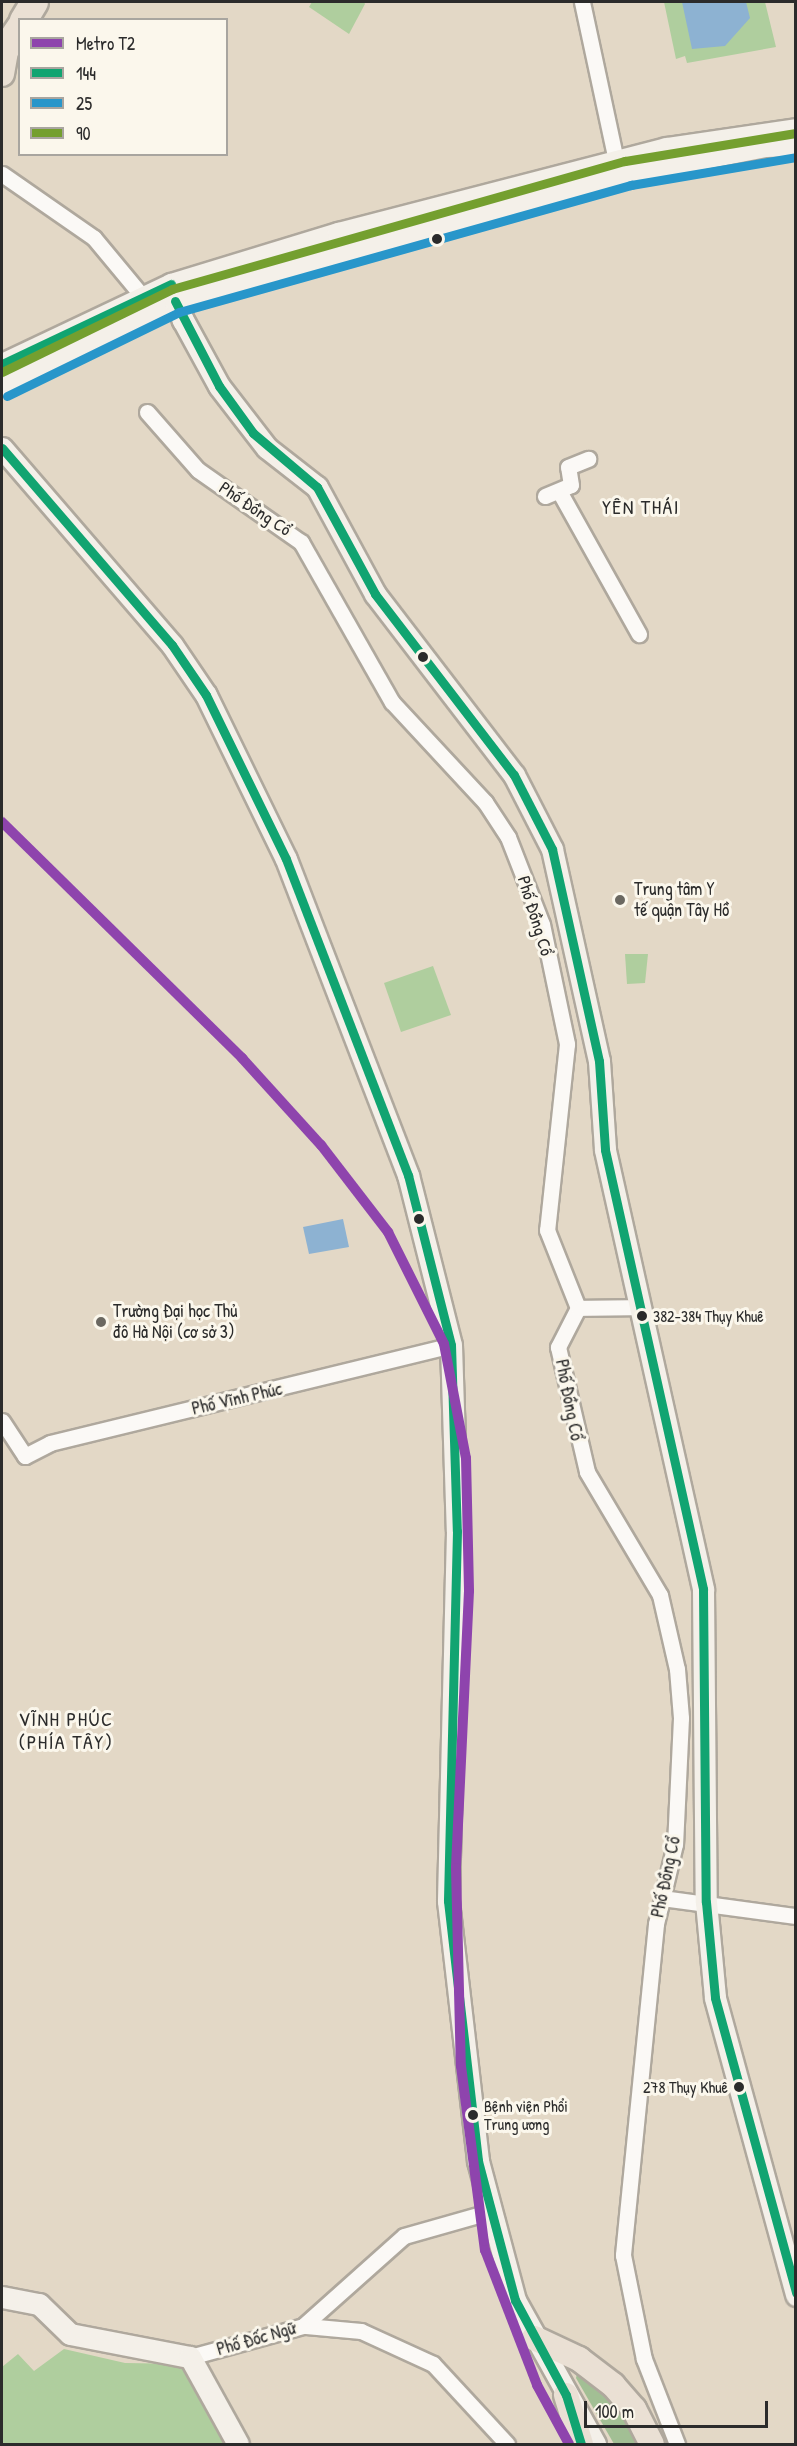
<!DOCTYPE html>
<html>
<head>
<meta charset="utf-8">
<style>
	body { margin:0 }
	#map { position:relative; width:797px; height:2446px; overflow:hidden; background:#e3d8c6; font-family:"Patrick Hand",sans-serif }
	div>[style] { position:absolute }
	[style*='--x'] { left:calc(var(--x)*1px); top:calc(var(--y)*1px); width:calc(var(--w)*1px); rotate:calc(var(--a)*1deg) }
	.green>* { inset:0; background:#afce9e }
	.forest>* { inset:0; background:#a2bf94 }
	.water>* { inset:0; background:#8db2d2 }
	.roads { filter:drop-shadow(2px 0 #afa89d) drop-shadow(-2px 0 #afa89d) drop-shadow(0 2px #afa89d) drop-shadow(0 -2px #afa89d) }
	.street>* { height:15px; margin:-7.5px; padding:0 7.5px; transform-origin:7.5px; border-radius:7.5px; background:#fbf9f6 }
	.secondary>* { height:21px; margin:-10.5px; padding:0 10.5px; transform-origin:10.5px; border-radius:10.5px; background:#f4f0e9 }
	.primary>* { height:24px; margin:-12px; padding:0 12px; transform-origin:12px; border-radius:12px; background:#eae0d4 }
	.highway>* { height:27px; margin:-13.5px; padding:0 13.5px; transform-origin:13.5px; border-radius:13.5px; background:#eae0d4 }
	.bus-1>* { height:9px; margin:-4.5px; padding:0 4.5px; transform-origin:4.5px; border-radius:4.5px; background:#11a471 }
	.bus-2>* { height:9px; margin:-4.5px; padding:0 4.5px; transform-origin:4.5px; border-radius:4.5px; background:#2896ca }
	.bus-3>* { height:9px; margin:-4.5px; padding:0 4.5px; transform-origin:4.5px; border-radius:4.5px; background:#749f2f }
	.metro-1>* { height:10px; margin:-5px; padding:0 5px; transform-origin:5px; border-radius:5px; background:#8e44ad }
	.dots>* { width:16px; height:16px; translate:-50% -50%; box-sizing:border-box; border:3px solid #fbf7ec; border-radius:50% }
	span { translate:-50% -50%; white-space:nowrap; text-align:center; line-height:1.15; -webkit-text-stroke:6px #fbf7ec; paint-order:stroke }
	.bus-label { font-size:16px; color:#2b2b2b }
	.left { translate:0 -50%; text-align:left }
	.right { translate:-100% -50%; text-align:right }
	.street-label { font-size:18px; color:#2b2b2b }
	.poi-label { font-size:18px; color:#2b2b2b }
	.neighbourhood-label { font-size:20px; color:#2b2b2b; letter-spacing:1.5px }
	.frame { position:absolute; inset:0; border:3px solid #2b2b2b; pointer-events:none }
	.legend { position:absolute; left:18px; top:18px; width:210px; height:138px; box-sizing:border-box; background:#fbf7ec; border:2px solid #a8a59f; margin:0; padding:8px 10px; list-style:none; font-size:18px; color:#2b2b2b }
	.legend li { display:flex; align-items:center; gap:12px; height:30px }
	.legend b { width:30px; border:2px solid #a8a59f }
	.scale { position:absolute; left:584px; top:2401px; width:184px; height:27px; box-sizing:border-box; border:3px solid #2b2b2b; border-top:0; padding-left:8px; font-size:18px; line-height:21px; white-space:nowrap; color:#2b2b2b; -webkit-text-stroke:4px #fbf7ec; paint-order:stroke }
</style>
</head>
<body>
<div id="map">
	<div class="green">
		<i style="clip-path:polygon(312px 2px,364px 2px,365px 4px,349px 34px,309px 7px)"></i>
		<i style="clip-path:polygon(664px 2px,765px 2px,776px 47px,687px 63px,685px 56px,676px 59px)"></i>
		<i style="clip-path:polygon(625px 954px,648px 954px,645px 983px,627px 984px)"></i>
		<i style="clip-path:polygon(433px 966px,451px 1015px,401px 1032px,384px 983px)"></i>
		<i style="clip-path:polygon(64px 2349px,125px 2363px,187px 2364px,233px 2444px,2px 2444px,2px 2367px,18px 2354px,34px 2371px)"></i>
	</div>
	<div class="forest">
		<i style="clip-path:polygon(578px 2369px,597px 2378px,646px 2444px,614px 2444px,576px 2378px)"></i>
	</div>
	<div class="water">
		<i style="clip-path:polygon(682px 2px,746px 2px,750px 18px,725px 46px,692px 49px)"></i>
		<i style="clip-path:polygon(343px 1219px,349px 1247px,309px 1254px,303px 1227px)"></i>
	</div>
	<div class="roads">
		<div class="street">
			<i style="--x:582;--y:2;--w:162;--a:77.9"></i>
			<i style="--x:2;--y:174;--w:112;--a:34.8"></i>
			<i style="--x:94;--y:238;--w:77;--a:50.3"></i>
			<i style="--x:147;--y:412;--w:77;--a:48.7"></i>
			<i style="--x:198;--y:470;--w:126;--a:35"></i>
			<i style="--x:301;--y:542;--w:184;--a:60.4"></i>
			<i style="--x:392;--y:702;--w:137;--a:47.1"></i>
			<i style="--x:485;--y:802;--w:42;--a:56.7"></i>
			<i style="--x:508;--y:837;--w:93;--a:68.7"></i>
			<i style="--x:542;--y:924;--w:123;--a:78.2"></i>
			<i style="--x:567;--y:1044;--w:187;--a:96.1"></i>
			<i style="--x:547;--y:1230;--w:84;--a:68.3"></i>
			<i style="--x:578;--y:1308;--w:44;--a:117.1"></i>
			<i style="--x:558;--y:1347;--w:128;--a:76.9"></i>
			<i style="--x:587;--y:1472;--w:143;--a:59.3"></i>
			<i style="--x:660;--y:1595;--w:76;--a:77.1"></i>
			<i style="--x:677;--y:1669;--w:49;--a:85.3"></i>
			<i style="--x:681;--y:1718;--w:126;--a:92.7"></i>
			<i style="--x:675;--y:1844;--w:82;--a:103.4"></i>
			<i style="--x:656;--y:1924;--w:333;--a:95.7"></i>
			<i style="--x:623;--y:2255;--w:106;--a:78.6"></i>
			<i style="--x:644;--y:2359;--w:91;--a:68.8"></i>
			<i style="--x:559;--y:491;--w:164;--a:60.8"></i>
			<i style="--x:545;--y:496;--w:28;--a:-23"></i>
			<i style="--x:571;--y:485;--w:18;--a:-99"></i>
			<i style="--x:568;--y:467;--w:22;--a:-22"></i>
			<i style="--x:578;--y:1308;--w:63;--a:-0.9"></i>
			<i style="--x:2;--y:1421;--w:42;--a:56.7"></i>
			<i style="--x:25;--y:1456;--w:28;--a:-27"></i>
			<i style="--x:50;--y:1443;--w:413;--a:-13.7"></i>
			<i style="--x:662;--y:1898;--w:135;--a:7.7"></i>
			<i style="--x:306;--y:2326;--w:55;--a:5.2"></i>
			<i style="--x:361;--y:2331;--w:79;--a:24.6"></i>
			<i style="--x:433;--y:2364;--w:109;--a:47.2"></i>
			<i style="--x:190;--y:2357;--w:117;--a:-15.3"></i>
			<i style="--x:303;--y:2326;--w:135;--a:-41.7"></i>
			<i style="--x:404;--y:2236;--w:87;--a:-15.9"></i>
		</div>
		<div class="secondary">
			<i style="--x:171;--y:284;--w:38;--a:72"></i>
			<i style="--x:183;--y:320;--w:75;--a:61.4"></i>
			<i style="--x:219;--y:386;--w:78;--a:52.3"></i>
			<i style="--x:267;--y:448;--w:63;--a:38"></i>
			<i style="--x:317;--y:487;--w:122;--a:61.5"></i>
			<i style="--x:375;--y:594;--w:228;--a:52.5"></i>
			<i style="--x:514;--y:775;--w:83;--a:62.8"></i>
			<i style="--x:552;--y:849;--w:217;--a:77.5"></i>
			<i style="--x:599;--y:1061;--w:89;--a:86.1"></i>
			<i style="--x:605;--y:1150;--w:450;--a:77.4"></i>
			<i style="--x:703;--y:1589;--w:313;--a:89.5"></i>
			<i style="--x:706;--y:1902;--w:96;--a:84.6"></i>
			<i style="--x:715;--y:1998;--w:308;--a:74.7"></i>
			<i style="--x:2;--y:364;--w:187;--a:-25.3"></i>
			<i style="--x:171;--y:284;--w:175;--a:-17"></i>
			<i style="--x:338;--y:233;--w:339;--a:-14.5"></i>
			<i style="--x:666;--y:148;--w:131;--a:-8.3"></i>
			<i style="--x:2;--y:385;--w:192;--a:-25.9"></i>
			<i style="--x:175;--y:301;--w:471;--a:-15.8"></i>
			<i style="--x:628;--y:173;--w:140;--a:-11.1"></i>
			<i style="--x:765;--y:146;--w:31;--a:-2"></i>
			<i style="--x:2;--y:448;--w:260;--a:49.2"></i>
			<i style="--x:172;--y:645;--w:60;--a:55.8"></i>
			<i style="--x:206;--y:695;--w:182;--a:64"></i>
			<i style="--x:286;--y:859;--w:339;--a:68.9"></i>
			<i style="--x:408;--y:1175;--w:175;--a:75.8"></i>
			<i style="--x:451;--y:1345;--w:186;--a:88.2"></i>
			<i style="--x:457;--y:1531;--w:370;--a:91.4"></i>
			<i style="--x:448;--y:1901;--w:262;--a:83.4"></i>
			<i style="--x:478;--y:2161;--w:144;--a:75.1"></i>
			<i style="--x:515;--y:2300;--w:165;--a:60.9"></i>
			<i style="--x:2;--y:2297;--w:38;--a:11"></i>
			<i style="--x:39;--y:2304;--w:43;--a:44.1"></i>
			<i style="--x:70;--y:2334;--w:122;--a:10.9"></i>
			<i style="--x:190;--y:2357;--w:99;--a:61.1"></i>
		</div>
		<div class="primary">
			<i style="--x:2;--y:74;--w:27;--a:-80"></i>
			<i style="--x:534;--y:2338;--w:50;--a:25"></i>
			<i style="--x:579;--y:2359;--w:43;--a:37.4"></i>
			<i style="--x:613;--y:2385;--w:32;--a:49"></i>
			<i style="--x:634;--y:2409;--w:39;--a:63"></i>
			<i style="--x:566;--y:2395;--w:51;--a:73"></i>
		</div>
		<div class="highway">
			<i style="--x:23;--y:20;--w:21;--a:-59"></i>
			<i style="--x:2;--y:53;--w:32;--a:-56"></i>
		</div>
	</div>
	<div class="bus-1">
		<i style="--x:175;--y:301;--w:96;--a:62.6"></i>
		<i style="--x:219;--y:386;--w:58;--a:54.1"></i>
		<i style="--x:253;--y:433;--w:84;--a:40.2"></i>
		<i style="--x:317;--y:487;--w:122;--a:61.5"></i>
		<i style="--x:375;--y:594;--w:228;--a:52.5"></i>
		<i style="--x:514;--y:775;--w:83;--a:62.8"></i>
		<i style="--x:552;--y:849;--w:217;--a:77.5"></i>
		<i style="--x:599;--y:1061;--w:89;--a:86.1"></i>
		<i style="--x:605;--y:1150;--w:450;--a:77.4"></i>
		<i style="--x:703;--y:1589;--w:313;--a:89.5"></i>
		<i style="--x:706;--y:1902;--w:96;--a:84.6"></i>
		<i style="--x:715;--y:1998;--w:306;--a:74.6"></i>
		<i style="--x:2;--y:364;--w:187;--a:-25.3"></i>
		<i style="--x:2;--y:448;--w:260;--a:49.2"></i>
		<i style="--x:172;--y:645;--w:60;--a:55.8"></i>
		<i style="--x:206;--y:695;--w:182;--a:64"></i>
		<i style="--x:286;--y:859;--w:339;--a:68.9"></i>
		<i style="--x:408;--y:1175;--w:175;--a:75.8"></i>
		<i style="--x:451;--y:1345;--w:186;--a:88.2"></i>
		<i style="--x:457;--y:1531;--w:370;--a:91.4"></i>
		<i style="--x:448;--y:1901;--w:262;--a:83.4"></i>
		<i style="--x:478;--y:2161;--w:144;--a:75.1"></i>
		<i style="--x:515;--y:2300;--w:108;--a:61.8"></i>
		<i style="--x:566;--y:2395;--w:51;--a:73"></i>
	</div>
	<div class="bus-2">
		<i style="--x:7;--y:396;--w:191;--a:-26"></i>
		<i style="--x:179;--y:312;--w:470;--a:-15.7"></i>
		<i style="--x:631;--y:185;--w:167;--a:-9.6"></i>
	</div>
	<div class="bus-3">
		<i style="--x:2;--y:372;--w:189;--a:-26"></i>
		<i style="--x:172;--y:289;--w:471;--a:-15.8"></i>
		<i style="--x:625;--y:161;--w:173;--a:-9.3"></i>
	</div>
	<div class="metro-1">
		<i style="--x:2;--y:822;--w:337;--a:44.5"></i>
		<i style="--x:242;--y:1058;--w:118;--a:47.8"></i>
		<i style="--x:321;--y:1145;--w:110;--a:52.4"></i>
		<i style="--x:388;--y:1232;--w:125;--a:63.4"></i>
		<i style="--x:444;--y:1344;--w:116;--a:79.1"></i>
		<i style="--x:466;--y:1458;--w:133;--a:88.7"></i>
		<i style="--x:469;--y:1591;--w:277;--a:92.7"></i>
		<i style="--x:456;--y:1868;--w:198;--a:88.6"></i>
		<i style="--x:461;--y:2066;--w:186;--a:82.6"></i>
		<i style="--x:485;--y:2250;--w:145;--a:68.9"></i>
		<i style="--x:537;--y:2385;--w:67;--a:61.5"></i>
	</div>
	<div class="dots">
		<i style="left:437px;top:239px;background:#2b2b2b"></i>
		<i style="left:423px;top:657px;background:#2b2b2b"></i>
		<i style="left:620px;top:900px;background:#6b6861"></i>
		<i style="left:419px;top:1219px;background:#2b2b2b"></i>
		<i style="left:642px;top:1316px;background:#2b2b2b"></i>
		<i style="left:101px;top:1322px;background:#6b6861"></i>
		<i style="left:739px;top:2087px;background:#2b2b2b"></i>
		<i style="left:473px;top:2115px;background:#2b2b2b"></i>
	</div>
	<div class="bus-label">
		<span class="left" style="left:653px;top:1316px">382-384 Thụy Khuê</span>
		<span class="right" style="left:728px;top:2087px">278 Thụy Khuê</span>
		<span class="left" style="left:484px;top:2115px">Bệnh viện Phổi<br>Trung ương</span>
	</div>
	<div class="street-label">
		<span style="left:255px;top:509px;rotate:34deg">Phố Đồng Cổ</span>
		<span style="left:535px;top:916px;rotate:73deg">Phố Đồng Cổ</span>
		<span style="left:237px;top:1399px;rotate:-13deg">Phố Vĩnh Phúc</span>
		<span style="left:569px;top:1400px;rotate:79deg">Phố Đồng Cổ</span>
		<span style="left:666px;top:1877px;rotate:-78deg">Phố Đồng Cổ</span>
		<span style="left:256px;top:2339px;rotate:-16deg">Phố Đốc Ngữ</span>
	</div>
	<div class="poi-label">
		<span class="left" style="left:634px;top:900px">Trung tâm Y<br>tế quận Tây Hồ</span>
		<span class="left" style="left:113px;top:1322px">Trường Đại học Thủ<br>đô Hà Nội (cơ sở 3)</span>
	</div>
	<div class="neighbourhood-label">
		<span style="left:641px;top:506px">YÊN THÁI</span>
		<span style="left:66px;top:1730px">VĨNH PHÚC<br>(PHÍA TÂY)</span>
	</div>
	<div class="frame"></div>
	<ul class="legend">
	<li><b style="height:8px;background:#8e44ad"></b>Metro T2</li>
	<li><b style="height:8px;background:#11a471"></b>144</li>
	<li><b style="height:8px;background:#2896ca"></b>25</li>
	<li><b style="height:8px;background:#749f2f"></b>90</li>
	</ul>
	<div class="scale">100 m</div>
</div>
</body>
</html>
